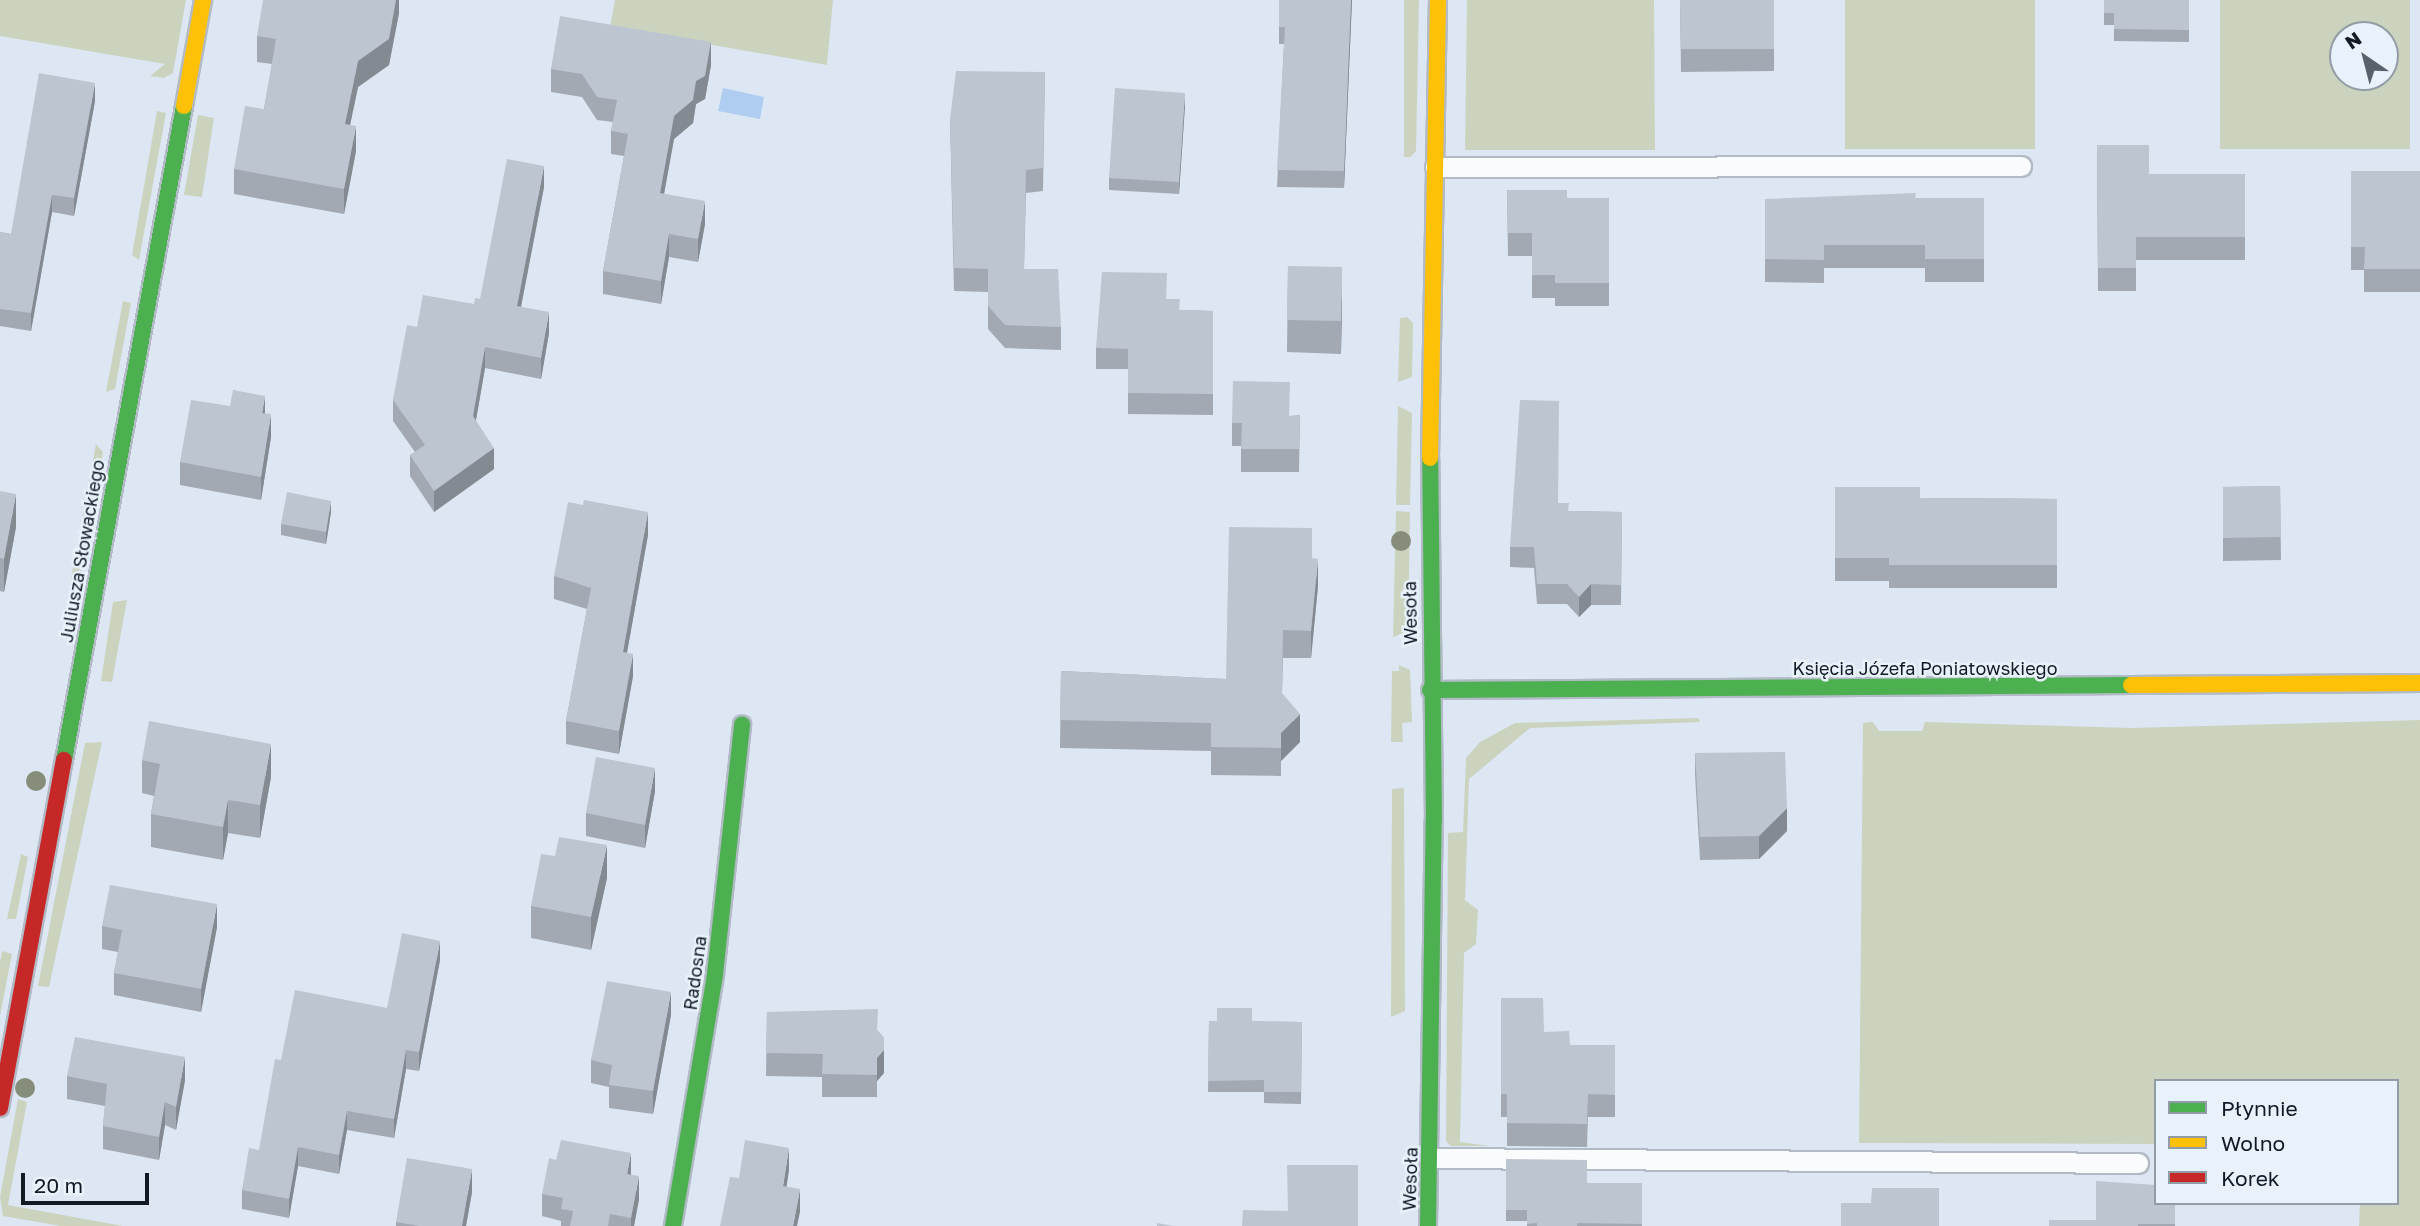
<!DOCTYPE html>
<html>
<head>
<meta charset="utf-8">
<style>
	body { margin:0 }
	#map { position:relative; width:2420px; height:1226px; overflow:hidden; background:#dce7f3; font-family:"Golos Text",sans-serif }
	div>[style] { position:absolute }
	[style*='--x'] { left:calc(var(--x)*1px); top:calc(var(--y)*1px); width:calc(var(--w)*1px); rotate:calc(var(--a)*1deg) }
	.green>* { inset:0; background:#cbd3be }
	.water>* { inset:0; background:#aecdf0 }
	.roads { filter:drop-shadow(2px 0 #b2bac5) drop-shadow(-2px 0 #b2bac5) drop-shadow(0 2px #b2bac5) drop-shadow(0 -2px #b2bac5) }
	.lane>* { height:19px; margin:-9.5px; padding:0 9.5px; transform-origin:9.5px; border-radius:9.5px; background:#fafbfd }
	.fast>* { height:16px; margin:-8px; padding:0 8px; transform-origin:8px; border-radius:8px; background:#4caf50 }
	.slow>* { height:16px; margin:-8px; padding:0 8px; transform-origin:8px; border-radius:8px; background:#ffc107 }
	.jam>* { height:16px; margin:-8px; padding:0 8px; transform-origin:8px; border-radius:8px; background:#c62828 }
	.trees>* { width:20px; height:20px; margin:-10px; border-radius:50%; background:#868d7a }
	.wall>* { inset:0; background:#a2a9b3 }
	.shaded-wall>* { inset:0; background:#848a92 }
	.building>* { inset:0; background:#bcc5d0 }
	span { translate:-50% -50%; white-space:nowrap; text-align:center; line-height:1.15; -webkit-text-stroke:5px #e8f2fd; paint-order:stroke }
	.street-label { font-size:18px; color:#121b24 }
	.legend { position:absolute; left:2154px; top:1079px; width:245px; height:126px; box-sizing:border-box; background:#e8f2fd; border:2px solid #929ca6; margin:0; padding:9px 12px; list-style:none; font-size:21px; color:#121b24 }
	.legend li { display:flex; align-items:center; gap:14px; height:35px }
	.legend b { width:35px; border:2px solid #929ca6 }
	.north { position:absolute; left:2329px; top:21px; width:70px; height:70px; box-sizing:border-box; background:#e8f2fd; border:2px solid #929ca6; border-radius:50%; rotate:325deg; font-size:19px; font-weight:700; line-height:28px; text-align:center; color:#121b24 }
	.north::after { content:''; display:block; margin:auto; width:24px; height:32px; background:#59626c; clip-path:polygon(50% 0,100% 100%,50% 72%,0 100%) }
	.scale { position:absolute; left:21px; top:1173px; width:128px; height:32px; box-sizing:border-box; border:4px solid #121b24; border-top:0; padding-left:9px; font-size:21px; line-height:24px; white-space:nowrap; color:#121b24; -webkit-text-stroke:5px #e8f2fd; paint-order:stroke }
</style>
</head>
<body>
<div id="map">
	<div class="green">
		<i style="clip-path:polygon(0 0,186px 0,173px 73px,164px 78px,150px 76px,165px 64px,0 36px)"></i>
		<i style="clip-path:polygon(615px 0,833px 0,827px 65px,610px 27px)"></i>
		<i style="clip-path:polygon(1404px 0,1419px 0,1416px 151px,1410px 157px,1404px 157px)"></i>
		<i style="clip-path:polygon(1467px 0,1654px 0,1655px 150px,1465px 150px)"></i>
		<i style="clip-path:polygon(1845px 0,2035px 0,2035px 149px,1845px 149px)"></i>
		<i style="clip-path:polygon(evenodd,2220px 0,2410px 0,2410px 149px,2220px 149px,2220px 0,2343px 35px,2385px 35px,2385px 77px,2343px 77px,2343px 35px)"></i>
		<i style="clip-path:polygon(157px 111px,166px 113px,139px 260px,132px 255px)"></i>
		<i style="clip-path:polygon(198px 115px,214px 118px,202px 197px,184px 195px)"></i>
		<i style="clip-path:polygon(123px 301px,131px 303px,115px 389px,106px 392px)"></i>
		<i style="clip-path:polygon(1407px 317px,1413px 323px,1412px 377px,1398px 382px,1400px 318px)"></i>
		<i style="clip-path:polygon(1398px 406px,1412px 413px,1410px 505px,1396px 505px)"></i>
		<i style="clip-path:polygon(96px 444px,103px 452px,79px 586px,70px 585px)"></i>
		<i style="clip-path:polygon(1396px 511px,1410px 512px,1408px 631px,1393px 637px)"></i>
		<i style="clip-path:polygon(127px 600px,112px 682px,101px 681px,113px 602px)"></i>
		<i style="clip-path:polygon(1399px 665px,1410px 670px,1412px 722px,1402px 723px,1403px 742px,1391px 742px,1392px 671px,1399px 671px)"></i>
		<i style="clip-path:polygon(1698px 718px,1700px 722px,1530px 728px,1469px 779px,1465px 900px,1478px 910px,1476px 944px,1464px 953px,1460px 1142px,1490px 1146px,1451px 1146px,1446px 1141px,1448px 833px,1463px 832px,1466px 758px,1480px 742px,1515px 723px)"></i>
		<i style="clip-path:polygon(2420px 720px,2420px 1226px,2359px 1226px,2360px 1203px,2397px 1203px,2397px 1081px,2156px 1081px,2156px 1144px,1859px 1143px,1863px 723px,1873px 722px,1879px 731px,1922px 731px,1925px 722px,2131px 728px)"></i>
		<i style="clip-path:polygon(102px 742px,49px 987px,38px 986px,85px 743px)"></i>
		<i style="clip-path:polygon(1404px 788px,1405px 1011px,1391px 1017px,1392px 789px)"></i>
		<i style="clip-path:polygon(21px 854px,28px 857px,16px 919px,7px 919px)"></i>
		<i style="clip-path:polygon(2px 951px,12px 954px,0 1016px,0 963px)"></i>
		<i style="clip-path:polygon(18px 1099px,27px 1102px,8px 1205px,123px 1226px,61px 1226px,3px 1216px,0 1197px)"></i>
	</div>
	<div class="water">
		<i style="clip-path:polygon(723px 88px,764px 97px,760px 119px,718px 111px)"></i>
	</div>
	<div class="roads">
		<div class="lane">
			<i style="--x:1435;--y:167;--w:586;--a:-0.1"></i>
			<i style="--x:1430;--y:1158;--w:708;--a:0.4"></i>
		</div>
		<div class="fast">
			<i style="--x:1430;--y:690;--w:701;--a:-0.41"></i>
			<i style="--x:64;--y:760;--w:665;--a:-79.6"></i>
			<i style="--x:673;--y:1226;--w:255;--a:-80.5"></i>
			<i style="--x:715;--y:974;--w:251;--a:-83.8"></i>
			<i style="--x:1428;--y:1226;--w:406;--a:-89.2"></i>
			<i style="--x:1434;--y:820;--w:362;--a:-90.6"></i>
		</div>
		<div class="slow">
			<i style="--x:184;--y:106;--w:108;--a:-79.8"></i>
			<i style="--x:1430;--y:458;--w:458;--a:-89"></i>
			<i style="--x:2131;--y:685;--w:289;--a:-0.4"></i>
		</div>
		<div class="jam">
			<i style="--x:0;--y:1108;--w:354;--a:-79.6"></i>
		</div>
	</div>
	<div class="trees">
		<i style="left:1401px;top:541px"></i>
		<i style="left:36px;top:781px"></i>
		<i style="left:25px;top:1088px"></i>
	</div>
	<div class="wall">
		<i style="clip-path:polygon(399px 0,399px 13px,389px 65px,358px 87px,350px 125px,356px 151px,344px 214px,234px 194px,234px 169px,264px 109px,272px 64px,257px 62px,257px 36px)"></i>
		<i style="clip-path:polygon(1279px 0,1352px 0,1344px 188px,1277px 187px,1284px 44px,1279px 44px)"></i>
		<i style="clip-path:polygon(1680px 0,1774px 0,1774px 71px,1681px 72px)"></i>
		<i style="clip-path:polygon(2104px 0,2189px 0,2189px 42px,2114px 41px,2114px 25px,2104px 25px)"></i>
		<i style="clip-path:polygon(711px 65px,705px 99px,696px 104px,693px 123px,674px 139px,664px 194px,705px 224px,698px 262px,669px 257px,661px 304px,603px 294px,603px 271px,624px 156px,611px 154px,611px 131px,613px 122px,597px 120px,582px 97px,551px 92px,551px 69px)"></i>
		<i style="clip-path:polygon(1045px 72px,1043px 191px,1026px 193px,1024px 269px,1061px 327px,1061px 350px,1005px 348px,988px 329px,988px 292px,954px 291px,950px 119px)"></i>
		<i style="clip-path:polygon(95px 101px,74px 216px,52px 212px,31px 331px,0 326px,0 232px,11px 234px)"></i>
		<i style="clip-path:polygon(1185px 105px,1179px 194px,1109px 190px,1109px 178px)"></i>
		<i style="clip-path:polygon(2097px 145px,2149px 174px,2245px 174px,2245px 260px,2136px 260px,2136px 291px,2098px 291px)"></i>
		<i style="clip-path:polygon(2351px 171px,2420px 171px,2420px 292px,2364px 292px,2364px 270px,2351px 270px)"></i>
		<i style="clip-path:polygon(544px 187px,521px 307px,549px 333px,541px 379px,485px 368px,476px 420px,494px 469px,434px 512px,410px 476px,410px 455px,415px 452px,393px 421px,393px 400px,417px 327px,474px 304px,480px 299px)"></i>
		<i style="clip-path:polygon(1507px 190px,1567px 198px,1609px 198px,1609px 306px,1555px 306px,1555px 298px,1532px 298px,1532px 256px,1508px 256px)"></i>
		<i style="clip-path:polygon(1984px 198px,1984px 282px,1925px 282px,1925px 268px,1824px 268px,1824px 283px,1765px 282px,1765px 199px)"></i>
		<i style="clip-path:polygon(1288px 266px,1342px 300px,1341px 354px,1287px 352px)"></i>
		<i style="clip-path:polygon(1167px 299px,1180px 310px,1213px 311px,1213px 415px,1128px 414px,1128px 369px,1096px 369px,1096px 348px)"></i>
		<i style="clip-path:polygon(265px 413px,271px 437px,261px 500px,180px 485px,180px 462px)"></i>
		<i style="clip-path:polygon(1300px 415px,1299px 472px,1241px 472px,1241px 446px,1232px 446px,1232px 423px)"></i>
		<i style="clip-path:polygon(2280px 486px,2281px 560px,2223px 561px,2223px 487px)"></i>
		<i style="clip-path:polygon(1835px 487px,1920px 498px,2057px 499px,2057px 588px,1889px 588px,1889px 581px,1835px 581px)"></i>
		<i style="clip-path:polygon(0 491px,16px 527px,4px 592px,0 591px)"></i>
		<i style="clip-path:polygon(1558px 503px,1569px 511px,1622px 512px,1621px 605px,1591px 605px,1579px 617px,1567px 604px,1537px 604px,1534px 568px,1510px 567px,1510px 547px)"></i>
		<i style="clip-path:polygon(331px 512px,326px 544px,281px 535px,281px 524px)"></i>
		<i style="clip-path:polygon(648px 535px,627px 652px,633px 676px,619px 754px,566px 744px,566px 721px,587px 609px,554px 599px,554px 576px)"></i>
		<i style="clip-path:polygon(1312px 558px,1318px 586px,1311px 658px,1283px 658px,1282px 693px,1300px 742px,1281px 761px,1281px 776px,1211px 775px,1211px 751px,1060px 748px,1061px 671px,1226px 679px)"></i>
		<i style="clip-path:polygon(1695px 753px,1787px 831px,1759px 859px,1700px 860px,1695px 775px)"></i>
		<i style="clip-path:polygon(142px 760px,271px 777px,260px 838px,228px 833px,223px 860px,151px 847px,151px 814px,154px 796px,142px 793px)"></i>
		<i style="clip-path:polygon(655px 791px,645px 848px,586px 836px,586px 813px)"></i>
		<i style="clip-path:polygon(555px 856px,607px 878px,591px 950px,531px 938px,531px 906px)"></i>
		<i style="clip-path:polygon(102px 926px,217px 927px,201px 1012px,114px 995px,114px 973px,118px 952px,102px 949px)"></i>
		<i style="clip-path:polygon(440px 960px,419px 1071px,406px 1069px,394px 1138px,347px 1130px,339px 1174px,298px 1166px,289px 1218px,242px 1209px,242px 1190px,259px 1150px,387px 1008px)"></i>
		<i style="clip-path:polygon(1501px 998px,1544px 1032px,1570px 1045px,1615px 1045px,1615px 1117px,1588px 1117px,1587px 1147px,1507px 1146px,1507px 1117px,1501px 1117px)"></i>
		<i style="clip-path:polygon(767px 1012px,878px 1031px,884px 1038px,884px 1073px,877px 1081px,877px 1097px,822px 1097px,822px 1077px,766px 1076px)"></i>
		<i style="clip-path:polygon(671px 1015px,653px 1114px,609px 1108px,609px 1087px,591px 1083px,591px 1060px)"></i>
		<i style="clip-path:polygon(1209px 1021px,1302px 1022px,1301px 1104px,1264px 1103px,1264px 1092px,1208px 1092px)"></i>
		<i style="clip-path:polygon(67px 1076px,185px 1080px,176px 1130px,165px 1125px,159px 1160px,103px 1149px,103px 1126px,105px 1106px,67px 1099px)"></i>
		<i style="clip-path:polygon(1506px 1159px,1587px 1183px,1642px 1183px,1642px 1226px,1527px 1226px,1527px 1221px,1506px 1221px)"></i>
		<i style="clip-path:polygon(631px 1175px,639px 1199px,634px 1226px,561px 1226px,561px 1221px,542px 1216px,542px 1194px)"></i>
		<i style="clip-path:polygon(472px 1192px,466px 1226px,396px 1226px,396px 1222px)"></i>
		<i style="clip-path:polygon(2175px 1203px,2175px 1226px,2049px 1226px,2096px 1220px)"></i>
	</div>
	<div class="shaded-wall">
		<i style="clip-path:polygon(396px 0,399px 0,399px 13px,389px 65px,358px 87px,345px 149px,345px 124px,358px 61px)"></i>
		<i style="clip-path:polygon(1351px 0,1352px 0,1344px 188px,1344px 171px)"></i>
		<i style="clip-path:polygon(711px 42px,711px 65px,705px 99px,696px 104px,693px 123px,674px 139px,660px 216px,660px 193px,674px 116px,696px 81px)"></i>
		<i style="clip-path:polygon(95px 83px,95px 101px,74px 216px,74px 198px)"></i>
		<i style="clip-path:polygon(1185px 93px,1185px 105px,1179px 194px,1179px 182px)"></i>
		<i style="clip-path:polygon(356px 126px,356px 151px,344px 214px,344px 189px)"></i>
		<i style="clip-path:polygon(544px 166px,544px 187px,517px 327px,517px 306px)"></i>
		<i style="clip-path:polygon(52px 195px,52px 212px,31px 331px,31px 313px)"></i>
		<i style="clip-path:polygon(705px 201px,705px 224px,698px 262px,698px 239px)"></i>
		<i style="clip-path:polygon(669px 234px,669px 257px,661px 304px,661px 281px)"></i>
		<i style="clip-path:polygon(1342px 267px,1342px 300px,1341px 354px,1341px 321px)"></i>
		<i style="clip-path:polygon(549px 312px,549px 333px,541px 379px,541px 358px)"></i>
		<i style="clip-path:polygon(485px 347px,485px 368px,473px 437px,473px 416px)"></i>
		<i style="clip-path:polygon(265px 396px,265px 419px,262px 413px)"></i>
		<i style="clip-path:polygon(271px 414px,271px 437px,261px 500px,261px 477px)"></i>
		<i style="clip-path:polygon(494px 448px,494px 469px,434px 512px,434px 491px)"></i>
		<i style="clip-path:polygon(16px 494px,16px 527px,4px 592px,4px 559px)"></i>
		<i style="clip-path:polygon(331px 501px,331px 512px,326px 544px,326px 532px)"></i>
		<i style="clip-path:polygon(648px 512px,648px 535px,623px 675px,623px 652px)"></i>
		<i style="clip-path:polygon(1318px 559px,1318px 586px,1311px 658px,1311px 631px)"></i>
		<i style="clip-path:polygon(1591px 584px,1591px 605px,1579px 617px,1579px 597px)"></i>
		<i style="clip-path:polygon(633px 654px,633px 676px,619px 754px,619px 731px)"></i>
		<i style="clip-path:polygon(1300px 714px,1300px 742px,1281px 761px,1281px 733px)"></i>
		<i style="clip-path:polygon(271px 744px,271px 777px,260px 838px,260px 805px)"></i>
		<i style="clip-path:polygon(655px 768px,655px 791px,645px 848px,645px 825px)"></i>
		<i style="clip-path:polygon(228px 800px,228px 833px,223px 860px,223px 827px)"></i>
		<i style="clip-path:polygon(1787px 808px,1787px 831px,1759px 859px,1759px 836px)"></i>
		<i style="clip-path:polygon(607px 845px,607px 878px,591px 950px,591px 917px)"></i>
		<i style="clip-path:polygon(217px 904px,217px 927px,201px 1012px,201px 989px)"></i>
		<i style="clip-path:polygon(440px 941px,440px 960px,419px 1071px,419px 1052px)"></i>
		<i style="clip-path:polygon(671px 992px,671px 1015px,653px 1114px,653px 1091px)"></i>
		<i style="clip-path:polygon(406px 1050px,406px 1069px,394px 1138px,394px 1119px)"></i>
		<i style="clip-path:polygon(884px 1050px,884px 1073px,877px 1081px,877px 1097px,877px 1058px)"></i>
		<i style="clip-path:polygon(185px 1057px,185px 1080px,176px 1130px,176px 1107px)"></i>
		<i style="clip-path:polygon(165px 1102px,165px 1125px,159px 1160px,159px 1137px)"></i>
		<i style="clip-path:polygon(347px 1111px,347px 1130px,339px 1174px,339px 1155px)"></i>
		<i style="clip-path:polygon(298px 1147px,298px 1166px,289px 1218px,289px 1199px)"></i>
		<i style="clip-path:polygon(789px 1148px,789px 1171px,783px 1209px,783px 1186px)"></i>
		<i style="clip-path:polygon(631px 1153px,631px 1176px,627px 1174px)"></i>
		<i style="clip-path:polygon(472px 1169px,472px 1192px,466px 1226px,462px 1226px)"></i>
		<i style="clip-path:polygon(639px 1176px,639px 1199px,634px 1226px,631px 1226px,631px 1218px)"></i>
		<i style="clip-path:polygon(800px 1189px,800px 1212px,797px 1226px,793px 1226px)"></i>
	</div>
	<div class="building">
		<i style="clip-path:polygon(263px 0,396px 0,389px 39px,358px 61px,345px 124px,356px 126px,344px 189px,234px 169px,245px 106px,264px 109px,276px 39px,257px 36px)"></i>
		<i style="clip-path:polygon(1279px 0,1351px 0,1344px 171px,1277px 170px,1285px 27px,1279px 27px)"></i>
		<i style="clip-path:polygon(1680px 0,1774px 0,1774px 49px,1681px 49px)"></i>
		<i style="clip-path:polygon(2104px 0,2189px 0,2189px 30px,2114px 29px,2114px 13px,2104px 13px)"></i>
		<i style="clip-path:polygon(560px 16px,711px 42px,705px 76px,696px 81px,693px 100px,674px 116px,660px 193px,705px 201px,698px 239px,669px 234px,661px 281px,603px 271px,628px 134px,611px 131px,617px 100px,597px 97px,582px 74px,551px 69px)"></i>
		<i style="clip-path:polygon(956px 71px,1045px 72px,1043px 168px,1026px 170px,1024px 269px,1058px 269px,1061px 327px,1005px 325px,988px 306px,988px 269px,954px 268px,950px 119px)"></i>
		<i style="clip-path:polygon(39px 73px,95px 83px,74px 198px,52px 195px,31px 313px,0 309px,0 232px,11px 234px)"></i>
		<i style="clip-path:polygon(1115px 88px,1185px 93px,1179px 182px,1109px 178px)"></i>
		<i style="clip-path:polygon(2097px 145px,2149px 145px,2149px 174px,2245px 174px,2245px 237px,2136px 237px,2136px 268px,2098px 268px)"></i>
		<i style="clip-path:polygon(507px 159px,544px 166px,517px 306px,549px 312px,541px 358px,485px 347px,473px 416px,494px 448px,434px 491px,410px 455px,425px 445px,393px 400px,407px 325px,417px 327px,423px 295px,474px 304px,475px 298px,480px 299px)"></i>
		<i style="clip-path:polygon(2351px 171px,2420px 171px,2420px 269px,2364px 269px,2365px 247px,2351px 247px)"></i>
		<i style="clip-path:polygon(1507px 190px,1567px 190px,1567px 198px,1609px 198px,1609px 283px,1555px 283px,1555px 275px,1532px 275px,1532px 233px,1508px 233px)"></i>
		<i style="clip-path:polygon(1916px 193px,1915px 198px,1984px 198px,1984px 259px,1925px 259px,1925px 245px,1824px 245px,1824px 260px,1765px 259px,1765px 199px)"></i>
		<i style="clip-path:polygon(1288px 266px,1342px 267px,1341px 321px,1287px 320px)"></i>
		<i style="clip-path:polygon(1102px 272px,1167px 273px,1166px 299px,1180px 299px,1179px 310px,1213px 311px,1213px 394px,1128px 393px,1128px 349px,1096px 348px)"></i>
		<i style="clip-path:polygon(1233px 381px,1290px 382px,1289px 416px,1300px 415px,1299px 449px,1241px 449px,1242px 423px,1232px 423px)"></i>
		<i style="clip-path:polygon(233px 390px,265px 396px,262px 413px,271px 414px,261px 477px,180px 462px,191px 400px,230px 406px)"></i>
		<i style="clip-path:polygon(1520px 400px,1559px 401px,1558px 503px,1569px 503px,1568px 511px,1622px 512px,1621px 585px,1591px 584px,1579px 597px,1567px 584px,1537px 584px,1534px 547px,1510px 547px)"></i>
		<i style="clip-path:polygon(2280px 486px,2281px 537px,2223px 538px,2223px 487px)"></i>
		<i style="clip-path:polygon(1835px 487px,1920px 487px,1920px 498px,2057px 499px,2057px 565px,1889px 565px,1889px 558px,1835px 558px)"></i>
		<i style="clip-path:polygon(0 491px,16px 494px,4px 559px,0 558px)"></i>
		<i style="clip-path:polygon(287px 492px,331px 501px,326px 532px,281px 524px)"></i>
		<i style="clip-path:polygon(584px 500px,648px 512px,623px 652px,633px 654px,619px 731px,566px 721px,591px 588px,554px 576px,568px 502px,583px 505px)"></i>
		<i style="clip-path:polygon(1229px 527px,1312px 528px,1312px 558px,1318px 559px,1311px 631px,1283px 630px,1282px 693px,1300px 714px,1281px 733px,1281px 748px,1211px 747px,1211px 723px,1060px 720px,1061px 671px,1226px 679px)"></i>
		<i style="clip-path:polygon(149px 721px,271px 744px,260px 805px,228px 800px,223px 827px,151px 814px,160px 764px,142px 760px)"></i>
		<i style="clip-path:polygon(1785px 752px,1787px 808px,1759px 836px,1700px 837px,1695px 753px)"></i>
		<i style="clip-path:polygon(596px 757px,655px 768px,645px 825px,586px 813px)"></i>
		<i style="clip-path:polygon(559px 837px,607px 845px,591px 917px,531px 906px,541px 854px,555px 856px)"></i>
		<i style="clip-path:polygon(110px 885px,217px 904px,201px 989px,114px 973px,122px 930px,102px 926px)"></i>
		<i style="clip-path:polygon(402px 933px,440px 941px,419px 1052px,406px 1050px,394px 1119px,347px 1111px,339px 1155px,298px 1147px,289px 1199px,242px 1190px,249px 1148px,259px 1150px,275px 1059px,281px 1060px,295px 990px,387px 1008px)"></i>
		<i style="clip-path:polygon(607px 981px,671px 992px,653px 1091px,609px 1085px,612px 1065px,591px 1060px)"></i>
		<i style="clip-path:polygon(1501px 998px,1543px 998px,1544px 1032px,1569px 1031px,1570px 1045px,1615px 1045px,1615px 1095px,1588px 1094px,1587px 1124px,1507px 1123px,1507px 1094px,1501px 1094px)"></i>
		<i style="clip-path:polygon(1217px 1008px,1252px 1008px,1252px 1021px,1302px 1022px,1301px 1092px,1264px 1092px,1264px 1080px,1208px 1081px,1209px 1021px,1217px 1021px)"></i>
		<i style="clip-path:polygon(878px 1009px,877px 1030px,884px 1038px,884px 1050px,877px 1058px,877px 1075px,822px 1074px,823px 1054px,766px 1053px,767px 1012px)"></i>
		<i style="clip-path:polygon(75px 1037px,185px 1057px,176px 1107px,165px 1102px,159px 1137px,103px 1126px,107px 1084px,67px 1076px)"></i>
		<i style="clip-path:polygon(561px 1140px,631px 1153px,627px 1174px,639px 1176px,631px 1218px,610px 1214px,608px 1226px,570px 1226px,573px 1211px,561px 1209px,563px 1198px,542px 1194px,549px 1158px,556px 1160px)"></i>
		<i style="clip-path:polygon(745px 1140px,789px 1148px,783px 1186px,800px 1189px,793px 1226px,720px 1226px,730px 1177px,739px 1178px)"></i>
		<i style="clip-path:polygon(407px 1158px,472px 1169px,462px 1226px,420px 1226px,396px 1222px)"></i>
		<i style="clip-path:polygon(1506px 1159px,1587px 1160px,1587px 1183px,1642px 1183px,1642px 1224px,1577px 1223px,1577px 1226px,1537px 1226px,1537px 1223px,1527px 1224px,1527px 1210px,1506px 1210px)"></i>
		<i style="clip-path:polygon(1287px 1165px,1358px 1165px,1358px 1226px,1242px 1226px,1243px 1210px,1288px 1211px)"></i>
		<i style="clip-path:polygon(2096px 1181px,2156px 1185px,2156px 1203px,2175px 1203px,2175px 1224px,2138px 1224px,2138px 1226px,2049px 1226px,2049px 1220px,2096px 1220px)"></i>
		<i style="clip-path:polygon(1872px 1188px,1939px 1188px,1939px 1226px,1841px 1226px,1841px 1203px,1871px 1203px)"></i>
		<i style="clip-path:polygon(1157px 1223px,1174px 1226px,1157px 1226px)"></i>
	</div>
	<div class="street-label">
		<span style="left:82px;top:551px;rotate:-80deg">Juliusza Słowackiego</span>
		<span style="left:1410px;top:613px;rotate:-91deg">Wesoła</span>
		<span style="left:1925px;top:668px">Księcia Józefa Poniatowskiego</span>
		<span style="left:695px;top:973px;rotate:-82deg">Radosna</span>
		<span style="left:1410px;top:1179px;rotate:-88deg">Wesoła</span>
	</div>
	<ul class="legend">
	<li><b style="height:9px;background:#4caf50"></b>Płynnie</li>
	<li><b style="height:9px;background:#ffc107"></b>Wolno</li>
	<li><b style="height:9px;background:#c62828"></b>Korek</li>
	</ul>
	<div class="north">N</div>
	<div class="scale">20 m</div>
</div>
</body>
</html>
